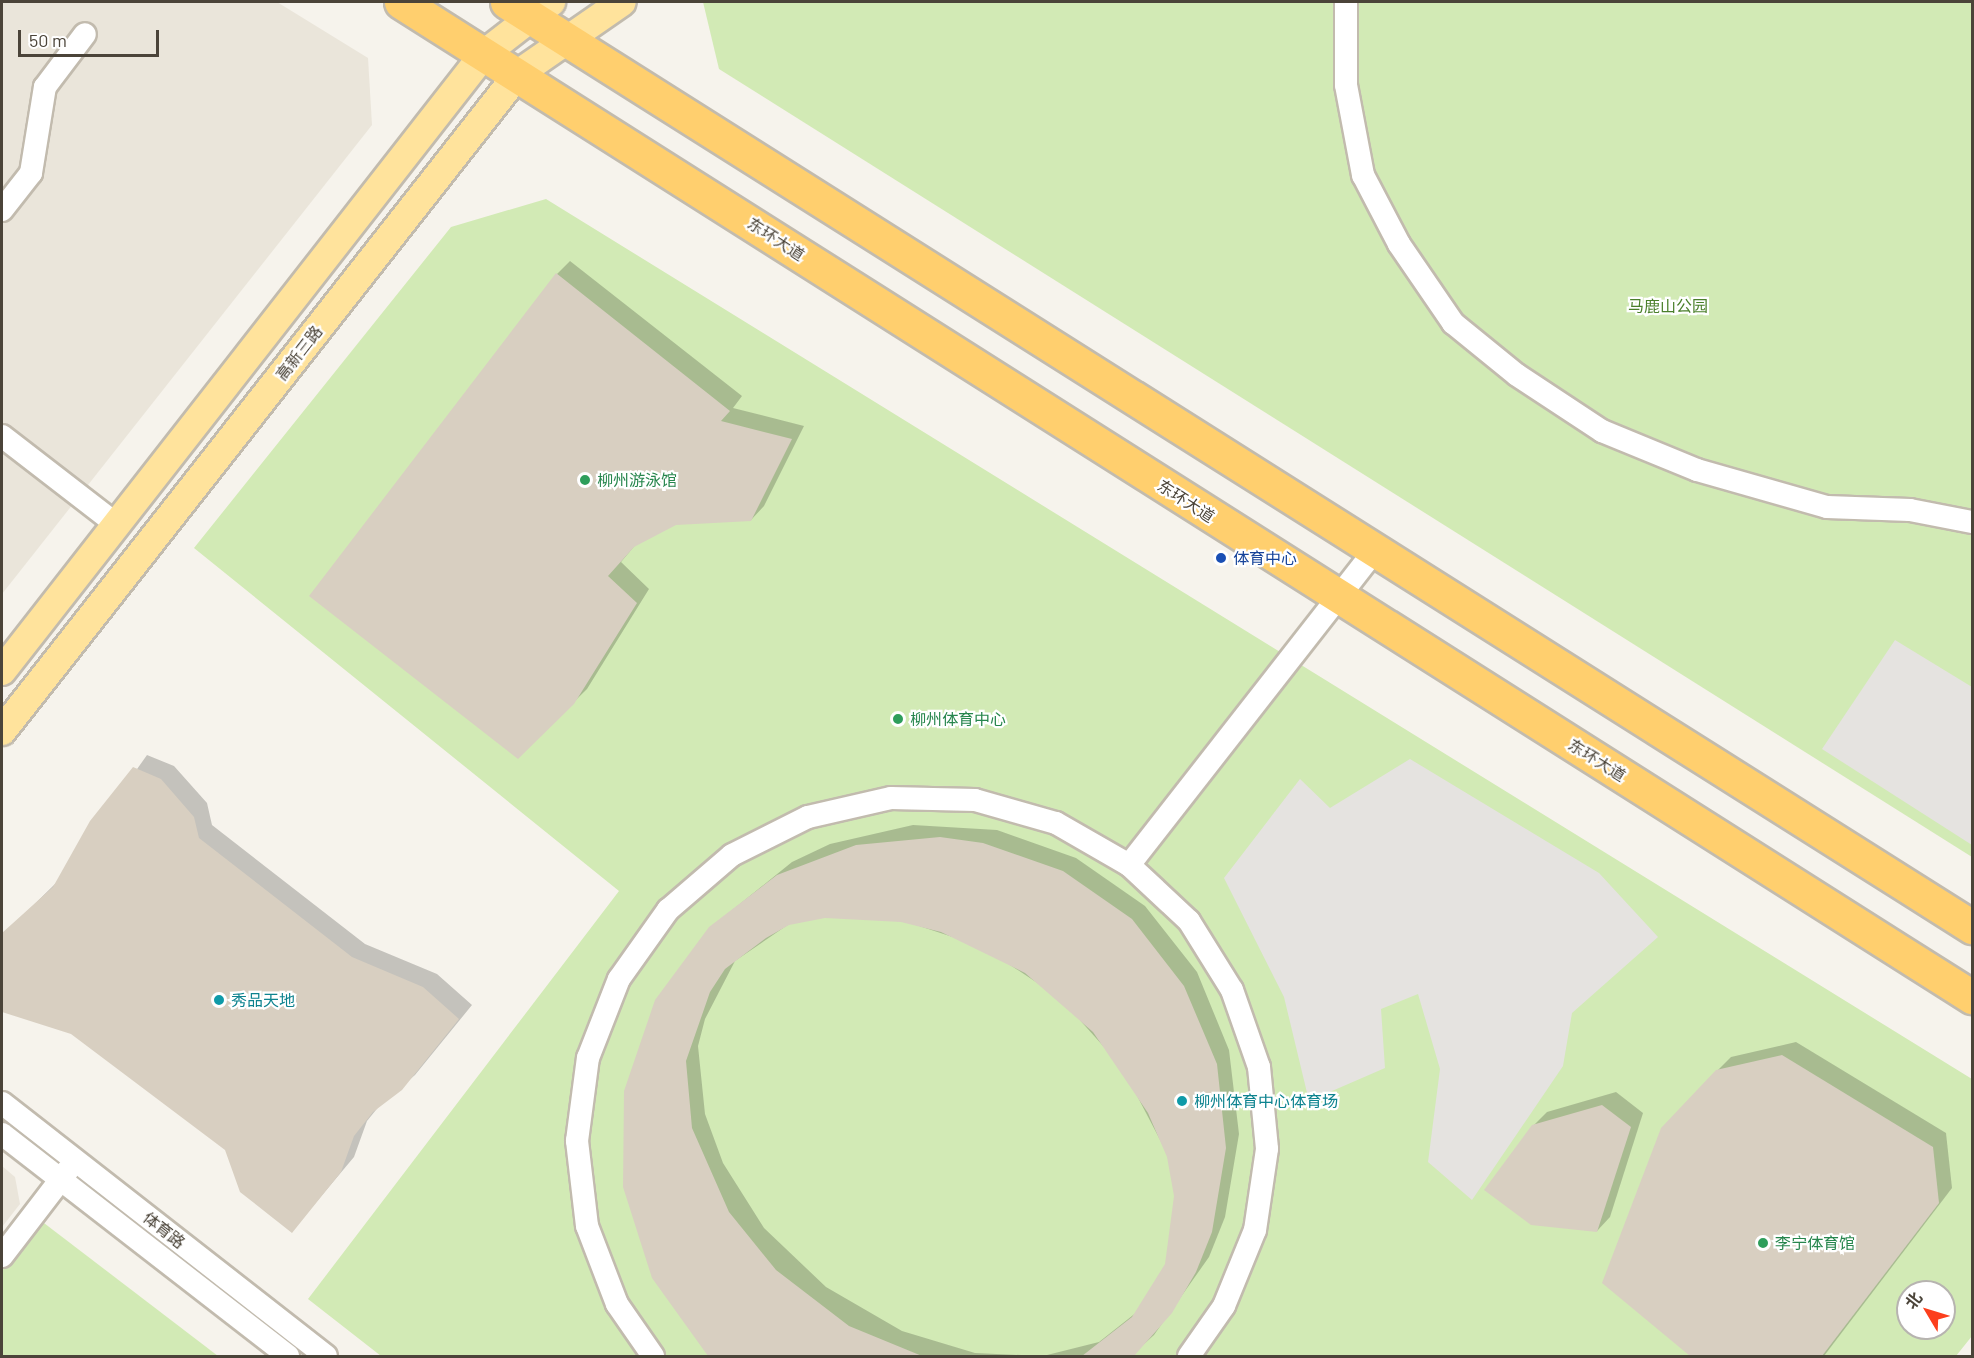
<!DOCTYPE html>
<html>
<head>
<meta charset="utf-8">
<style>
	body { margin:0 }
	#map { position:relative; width:1974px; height:1358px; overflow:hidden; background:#f6f3ec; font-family:Barlow,"Noto Sans SC",sans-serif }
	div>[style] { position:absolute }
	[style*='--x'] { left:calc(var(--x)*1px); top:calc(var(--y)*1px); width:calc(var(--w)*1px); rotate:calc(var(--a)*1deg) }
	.residential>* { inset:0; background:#eae5da }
	.green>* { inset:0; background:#d2eab5 }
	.parking>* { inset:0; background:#e5e3e0 }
	.shadow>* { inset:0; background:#0003 }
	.building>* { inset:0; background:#d8cfc1 }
	.roads { filter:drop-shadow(2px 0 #c2bbae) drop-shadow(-2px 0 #c2bbae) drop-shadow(0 2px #c2bbae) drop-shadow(0 -2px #c2bbae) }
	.minor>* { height:22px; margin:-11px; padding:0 11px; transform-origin:11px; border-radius:11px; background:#fff }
	.major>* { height:28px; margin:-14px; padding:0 14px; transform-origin:14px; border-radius:14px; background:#ffe39c }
	.highway>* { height:33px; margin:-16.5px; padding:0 16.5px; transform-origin:16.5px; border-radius:16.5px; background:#ffcf6e }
	.dots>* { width:16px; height:16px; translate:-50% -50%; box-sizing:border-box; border:3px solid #fff; border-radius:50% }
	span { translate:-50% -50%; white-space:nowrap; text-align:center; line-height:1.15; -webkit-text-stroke:4.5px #fff; paint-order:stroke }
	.street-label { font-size:16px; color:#4b4439 }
	.park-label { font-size:16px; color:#4a7f2a }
	.leisure-label { font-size:16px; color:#27864d }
	.left { translate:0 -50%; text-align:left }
	.transit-label { font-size:16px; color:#164399 }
	.culture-label { font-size:16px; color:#0d838f }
	.frame { position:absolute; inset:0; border:3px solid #4b4439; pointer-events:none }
	.north { position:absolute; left:1896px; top:1280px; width:60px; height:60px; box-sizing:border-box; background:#fff; border:2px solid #b7b4b0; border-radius:50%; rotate:308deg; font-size:16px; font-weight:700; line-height:24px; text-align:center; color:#4b4439 }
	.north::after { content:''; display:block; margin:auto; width:21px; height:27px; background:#fc3f1d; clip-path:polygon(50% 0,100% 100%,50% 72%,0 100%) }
	.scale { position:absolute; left:18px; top:30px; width:141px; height:27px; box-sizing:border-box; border:3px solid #4b4439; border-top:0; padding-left:8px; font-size:18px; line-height:21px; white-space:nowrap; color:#4b4439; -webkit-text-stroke:4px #fff; paint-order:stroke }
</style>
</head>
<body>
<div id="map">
	<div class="residential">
		<i style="clip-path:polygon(2px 2px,277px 2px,368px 58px,372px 125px,2px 594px)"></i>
		<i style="clip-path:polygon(2px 1166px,15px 1177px,20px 1204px,2px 1227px)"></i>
	</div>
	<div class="green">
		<i style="clip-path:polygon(703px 2px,1972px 2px,1972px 857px,719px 69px)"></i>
		<i style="clip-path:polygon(evenodd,546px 199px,1972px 1079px,1972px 1336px,1956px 1356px,381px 1356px,308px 1299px,619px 891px,194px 548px,451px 227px,546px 199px,1908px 1292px,1944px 1292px,1944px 1328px,1908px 1328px,1908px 1292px)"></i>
		<i style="clip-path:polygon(40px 1220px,218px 1356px,2px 1356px,2px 1271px)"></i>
	</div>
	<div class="parking">
		<i style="clip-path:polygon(1895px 640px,1972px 687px,1972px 845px,1822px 749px)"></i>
		<i style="clip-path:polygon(1410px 759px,1599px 873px,1658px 937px,1572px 1013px,1563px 1066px,1472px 1200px,1428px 1162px,1440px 1069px,1418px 994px,1381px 1009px,1385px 1068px,1309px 1101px,1284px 997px,1224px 878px,1300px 779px,1330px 808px)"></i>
	</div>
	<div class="shadow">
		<i style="clip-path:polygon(570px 261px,742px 396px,733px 408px,804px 426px,764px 506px,751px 520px,675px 523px,637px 543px,621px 562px,649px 589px,587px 689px,518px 757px,557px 274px)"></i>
		<i style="clip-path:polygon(147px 755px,174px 766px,207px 803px,212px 825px,365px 944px,437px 974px,472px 1005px,415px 1075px,380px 1105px,367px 1121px,354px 1157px,292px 1231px,227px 1149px,72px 1033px,2px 1010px,2px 936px,57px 882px)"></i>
		<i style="clip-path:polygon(evenodd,913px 825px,997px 830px,1076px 858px,1145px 906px,1197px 972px,1229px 1050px,1239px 1134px,1225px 1217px,1209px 1257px,1154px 1335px,1131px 1356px,711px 1356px,653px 1278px,624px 1187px,710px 928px,792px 862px,830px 844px,913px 825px,825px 917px,901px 920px,983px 947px,1060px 998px,1122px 1067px,1169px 1157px,1176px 1196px,1167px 1265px,1137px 1312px,1099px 1342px,1043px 1356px,975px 1353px,902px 1331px,826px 1287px,764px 1228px,723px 1163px,705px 1114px,698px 1046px,705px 1019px,735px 961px,789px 924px,825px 917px)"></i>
		<i style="clip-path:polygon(1796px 1042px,1946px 1133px,1952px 1188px,1824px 1356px,1692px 1356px,1604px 1282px,1717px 1071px,1731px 1057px)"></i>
		<i style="clip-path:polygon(1616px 1092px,1643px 1113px,1610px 1217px,1597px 1231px,1533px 1126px,1547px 1112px)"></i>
	</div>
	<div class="building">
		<i style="clip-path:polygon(556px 273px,730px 411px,721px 421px,792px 439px,751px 521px,676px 525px,634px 547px,608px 576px,637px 603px,574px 704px,518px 759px,309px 596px)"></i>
		<i style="clip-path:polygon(133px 767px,161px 779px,194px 817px,199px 838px,352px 957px,423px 987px,459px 1019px,402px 1090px,373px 1112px,354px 1136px,341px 1172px,292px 1233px,240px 1192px,225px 1150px,71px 1034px,2px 1012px,2px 933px,53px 887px,90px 821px)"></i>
		<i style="clip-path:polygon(940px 837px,983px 843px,1063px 871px,1132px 919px,1184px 986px,1217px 1064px,1226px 1148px,1212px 1232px,1196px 1272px,1172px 1313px,1134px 1356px,1082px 1356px,1132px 1317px,1165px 1264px,1174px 1196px,1167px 1157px,1148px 1113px,1093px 1032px,1025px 973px,941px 932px,901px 922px,825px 918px,789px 925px,766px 938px,725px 969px,710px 992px,686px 1061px,692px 1128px,729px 1212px,776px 1270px,849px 1326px,922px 1356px,708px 1356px,652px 1278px,623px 1187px,624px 1091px,655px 1000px,709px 927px,777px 875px,856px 845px)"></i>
		<i style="clip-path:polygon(1782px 1055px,1933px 1147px,1939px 1203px,1822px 1356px,1690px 1356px,1602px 1283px,1661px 1128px,1716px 1070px)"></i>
		<i style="clip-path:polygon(1602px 1105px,1631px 1127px,1597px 1232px,1531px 1225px,1484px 1190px,1532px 1125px)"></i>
	</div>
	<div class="roads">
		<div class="minor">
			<i style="--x:1346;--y:2;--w:83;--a:90"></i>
			<i style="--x:1346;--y:85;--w:92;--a:79.3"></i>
			<i style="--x:1363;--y:175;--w:78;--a:62.4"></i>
			<i style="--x:1399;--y:244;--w:96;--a:55.6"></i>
			<i style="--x:1453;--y:323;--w:82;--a:39.1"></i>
			<i style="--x:1517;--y:375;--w:102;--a:33.4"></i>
			<i style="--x:1602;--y:431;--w:103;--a:22.3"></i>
			<i style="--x:1697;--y:470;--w:135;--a:15.9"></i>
			<i style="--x:1827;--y:507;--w:83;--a:2.1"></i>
			<i style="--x:1910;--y:510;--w:63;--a:11"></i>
			<i style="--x:2;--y:210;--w:47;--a:-51.9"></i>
			<i style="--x:31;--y:173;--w:87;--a:-80.8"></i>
			<i style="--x:45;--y:87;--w:66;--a:-53"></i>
			<i style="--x:2;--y:436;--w:144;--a:37.7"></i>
			<i style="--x:1129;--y:865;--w:400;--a:-52"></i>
			<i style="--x:2;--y:1103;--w:411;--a:38"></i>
			<i style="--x:2;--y:1134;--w:362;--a:37.8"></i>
			<i style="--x:2;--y:1256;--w:108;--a:-52.5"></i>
			<i style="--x:653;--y:1356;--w:63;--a:-124.7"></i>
			<i style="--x:617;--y:1304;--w:84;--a:-111"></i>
			<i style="--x:587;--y:1226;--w:86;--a:-96.7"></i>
			<i style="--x:577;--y:1141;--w:84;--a:-82.5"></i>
			<i style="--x:588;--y:1058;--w:85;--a:-68.6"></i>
			<i style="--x:619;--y:979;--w:85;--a:-54.6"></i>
			<i style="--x:668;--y:910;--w:84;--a:-40.7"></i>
			<i style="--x:732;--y:855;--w:85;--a:-26.6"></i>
			<i style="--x:808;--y:817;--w:85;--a:-12.9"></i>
			<i style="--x:891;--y:798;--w:84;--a:1.4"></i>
			<i style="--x:975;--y:800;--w:84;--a:15.9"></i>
			<i style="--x:1056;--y:823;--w:84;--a:29.9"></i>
			<i style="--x:1129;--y:865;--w:82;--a:43"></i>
			<i style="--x:1189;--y:921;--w:81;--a:58.1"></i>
			<i style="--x:1232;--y:990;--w:82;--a:70.7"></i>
			<i style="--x:1259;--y:1067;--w:82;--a:84.4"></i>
			<i style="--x:1267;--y:1149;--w:82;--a:98.4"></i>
			<i style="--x:1255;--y:1230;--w:82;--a:112.2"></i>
			<i style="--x:1224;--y:1306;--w:61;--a:125"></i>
		</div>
		<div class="major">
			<i style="--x:2;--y:671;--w:783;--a:-52"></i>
			<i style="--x:484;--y:54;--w:85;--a:-37.8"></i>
			<i style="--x:2;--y:731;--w:835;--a:-51.85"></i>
			<i style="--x:518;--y:74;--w:126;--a:-34.7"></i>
		</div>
		<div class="highway">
			<i style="--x:401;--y:2;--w:1860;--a:32.35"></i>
			<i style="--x:507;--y:2;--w:1733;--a:32.27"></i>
		</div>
	</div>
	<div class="dots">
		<i style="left:585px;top:480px;background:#2e9e5b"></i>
		<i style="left:1221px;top:558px;background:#1a4fb4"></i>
		<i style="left:898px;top:719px;background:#2e9e5b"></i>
		<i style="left:219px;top:1000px;background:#0f9aa8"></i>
		<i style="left:1182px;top:1101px;background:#0f9aa8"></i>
		<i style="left:1763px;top:1243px;background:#2e9e5b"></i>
	</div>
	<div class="street-label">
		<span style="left:776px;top:239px;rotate:33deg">东环大道</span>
		<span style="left:299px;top:353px;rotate:-52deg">高新三路</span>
		<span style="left:1186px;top:501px;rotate:33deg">东环大道</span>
		<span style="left:1597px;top:760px;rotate:32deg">东环大道</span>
		<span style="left:164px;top:1230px;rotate:38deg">体育路</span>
	</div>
	<div class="park-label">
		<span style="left:1668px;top:306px">马鹿山公园</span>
	</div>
	<div class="leisure-label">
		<span class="left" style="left:597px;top:480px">柳州游泳馆</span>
		<span class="left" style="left:910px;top:719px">柳州体育中心</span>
		<span class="left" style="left:1775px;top:1243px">李宁体育馆</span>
	</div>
	<div class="transit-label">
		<span class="left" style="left:1233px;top:558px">体育中心</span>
	</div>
	<div class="culture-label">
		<span class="left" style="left:231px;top:1000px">秀品天地</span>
		<span class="left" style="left:1194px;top:1101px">柳州体育中心体育场</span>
	</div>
	<div class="frame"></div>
	<div class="north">北</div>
	<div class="scale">50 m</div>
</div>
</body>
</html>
